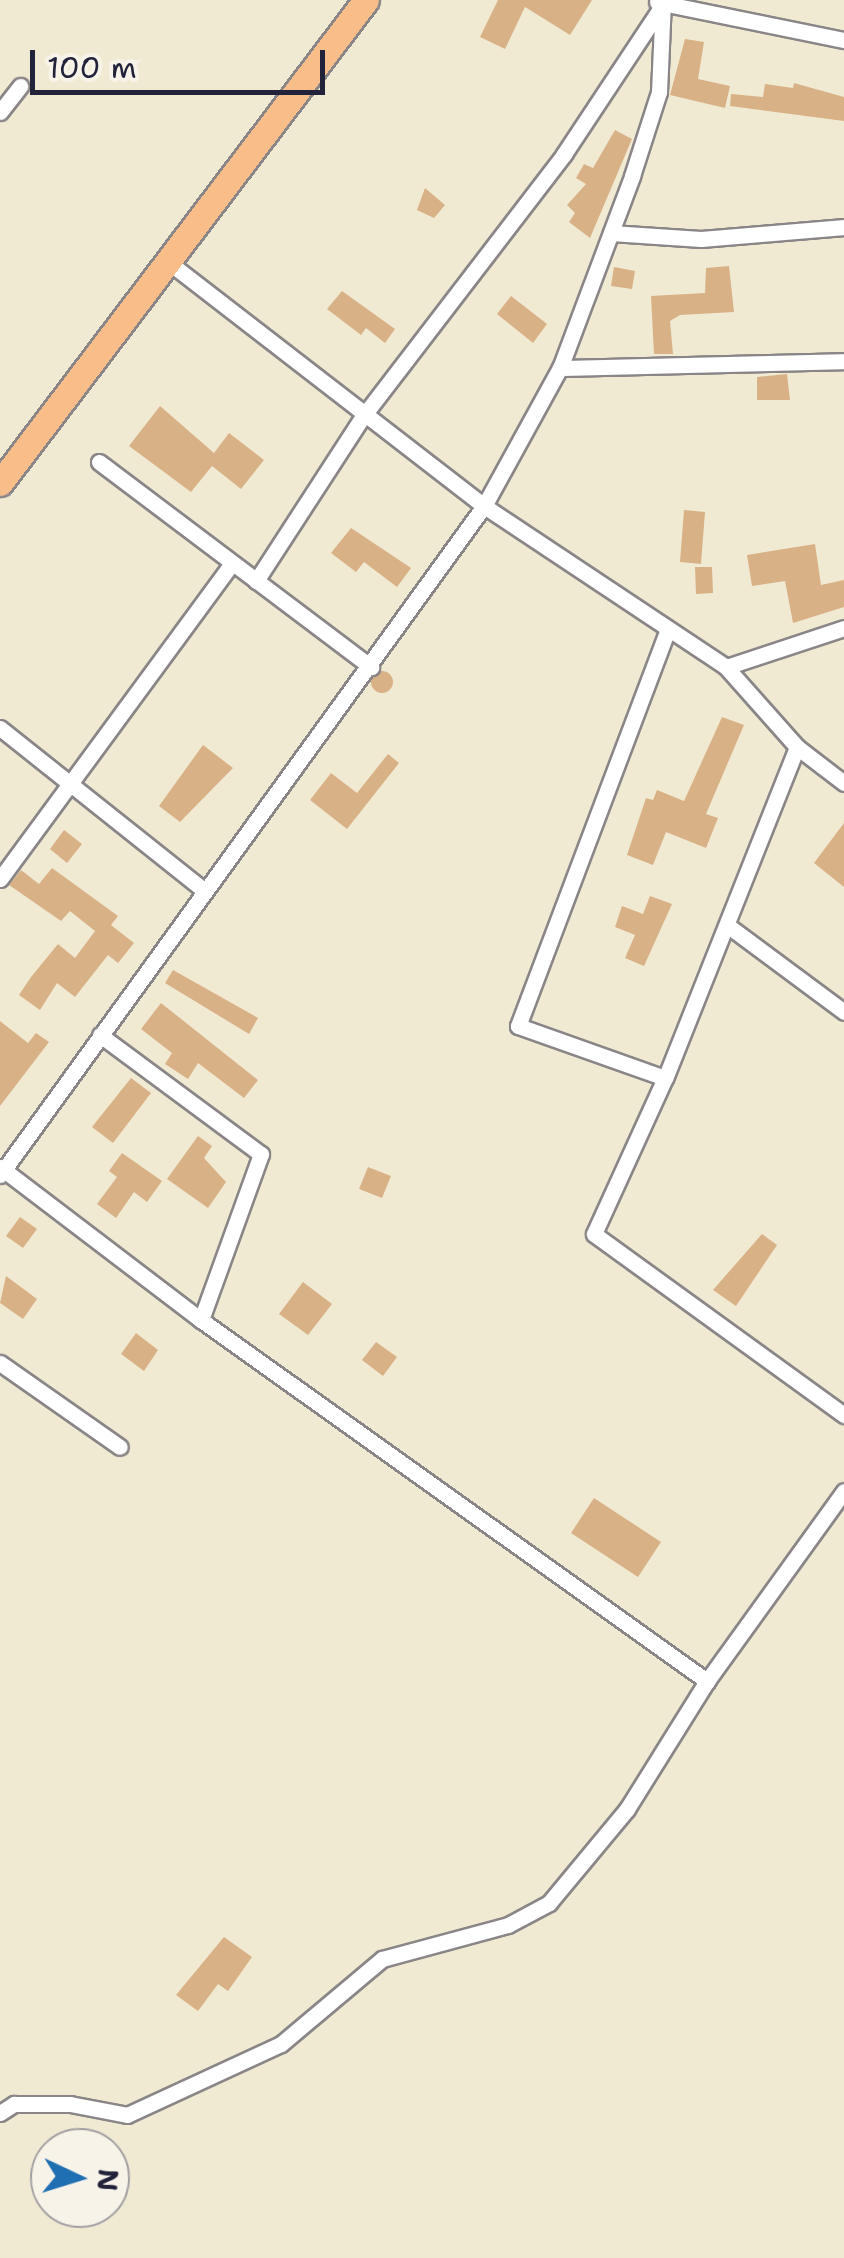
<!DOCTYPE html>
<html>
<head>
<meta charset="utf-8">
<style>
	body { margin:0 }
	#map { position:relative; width:844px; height:2258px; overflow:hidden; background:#f1ead3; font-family:"Shantell Sans",sans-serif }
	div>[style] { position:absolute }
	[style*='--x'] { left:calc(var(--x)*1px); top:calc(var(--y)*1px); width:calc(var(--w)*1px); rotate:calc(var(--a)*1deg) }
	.building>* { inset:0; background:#d9b186 }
	.round { border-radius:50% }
	.roads { filter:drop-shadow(2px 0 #8a8687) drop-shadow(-2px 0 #8a8687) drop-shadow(0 2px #8a8687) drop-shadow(0 -2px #8a8687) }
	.minor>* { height:15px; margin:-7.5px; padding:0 7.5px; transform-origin:7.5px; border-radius:7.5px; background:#fff }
	.trunk>* { height:25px; margin:-12.5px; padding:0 12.5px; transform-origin:12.5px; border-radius:12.5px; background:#f8bd89 }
	span { translate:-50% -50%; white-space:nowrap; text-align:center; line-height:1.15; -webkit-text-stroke:8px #f7f3e8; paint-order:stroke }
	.north { position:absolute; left:30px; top:2128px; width:100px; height:100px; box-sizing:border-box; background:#f7f3e8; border:2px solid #a29fa3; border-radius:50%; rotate:94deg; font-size:28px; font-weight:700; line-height:40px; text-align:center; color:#22223b }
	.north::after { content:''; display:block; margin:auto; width:35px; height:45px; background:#1f6fb2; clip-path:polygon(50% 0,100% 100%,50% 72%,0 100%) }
	.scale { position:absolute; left:30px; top:50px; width:295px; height:45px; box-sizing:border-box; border:5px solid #22223b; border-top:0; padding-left:12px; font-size:30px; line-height:35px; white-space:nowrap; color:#22223b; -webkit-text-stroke:8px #f7f3e8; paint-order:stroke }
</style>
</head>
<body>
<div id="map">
	<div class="building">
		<i style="clip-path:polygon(498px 0,592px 0,570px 35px,525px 7px,505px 49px,480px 37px)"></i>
		<i style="clip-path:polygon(685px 39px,704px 42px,698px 79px,730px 86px,725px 108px,670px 95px)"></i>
		<i style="clip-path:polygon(794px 83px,844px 97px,844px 121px,730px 106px,731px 94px,763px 97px,765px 84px,793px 88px)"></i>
		<i style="clip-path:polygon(615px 130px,632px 139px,590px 238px,569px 222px,575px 213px,567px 205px,586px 184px,576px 178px,584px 164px,593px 168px)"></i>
		<i style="clip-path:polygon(425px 188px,445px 205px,434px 218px,417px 210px)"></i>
		<i style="clip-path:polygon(729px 266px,734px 312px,680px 315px,670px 321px,673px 354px,654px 354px,651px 296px,705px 293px,706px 268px)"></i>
		<i style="clip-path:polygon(614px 267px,635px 271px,632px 289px,611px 286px)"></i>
		<i style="clip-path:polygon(342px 291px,395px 329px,385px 343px,366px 328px,361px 335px,327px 309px)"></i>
		<i style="clip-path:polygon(511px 296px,547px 324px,533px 343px,497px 314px)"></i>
		<i style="clip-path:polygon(787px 374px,790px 400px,757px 400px,757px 377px)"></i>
		<i style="clip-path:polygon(160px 406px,214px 453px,229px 433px,264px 460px,241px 489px,212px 466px,191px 492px,129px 446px)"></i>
		<i style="clip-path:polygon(684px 510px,705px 512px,701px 564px,680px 562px)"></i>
		<i style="clip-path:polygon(351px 528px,411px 568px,397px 587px,364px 562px,356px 572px,331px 553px)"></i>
		<i style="clip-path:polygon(815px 544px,821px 585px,844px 580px,844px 607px,793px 623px,785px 581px,752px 586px,747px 555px)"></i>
		<i style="clip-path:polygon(695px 567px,712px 567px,713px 593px,696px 594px)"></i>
		<i class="round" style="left:371px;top:671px;width:22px;height:22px"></i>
		<i style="clip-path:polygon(722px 717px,744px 725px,706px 814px,718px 818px,706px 848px,666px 832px,653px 865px,627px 855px,646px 798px,653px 800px,657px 790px,684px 801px)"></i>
		<i style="clip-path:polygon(203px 745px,233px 768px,180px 822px,159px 806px)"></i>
		<i style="clip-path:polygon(388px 754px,399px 763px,347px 829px,310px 800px,331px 773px,357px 793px)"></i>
		<i style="clip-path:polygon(844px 823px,844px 887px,814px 863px)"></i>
		<i style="clip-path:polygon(64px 830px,82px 844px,67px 863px,50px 849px)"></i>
		<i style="clip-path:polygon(52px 868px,118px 916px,111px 925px,134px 943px,118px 963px,108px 955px,75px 997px,57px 983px,40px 1010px,19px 995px,31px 977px,58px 944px,75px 958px,95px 931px,70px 911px,61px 921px,9px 885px,21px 870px,39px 884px)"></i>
		<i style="clip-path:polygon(650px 896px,672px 904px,644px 966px,625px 958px,635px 935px,615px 927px,622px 906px,643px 914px)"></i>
		<i style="clip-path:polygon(173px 970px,258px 1018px,249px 1034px,165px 983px)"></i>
		<i style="clip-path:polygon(161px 1003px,258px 1080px,244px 1098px,198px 1063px,188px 1079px,165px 1064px,172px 1053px,141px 1029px)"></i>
		<i style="clip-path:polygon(0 1021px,28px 1043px,36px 1033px,49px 1042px,0 1106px)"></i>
		<i style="clip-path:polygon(131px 1078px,151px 1093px,113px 1143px,92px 1127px)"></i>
		<i style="clip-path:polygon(198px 1136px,212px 1146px,204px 1158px,226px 1182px,208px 1208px,167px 1179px)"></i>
		<i style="clip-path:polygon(122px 1153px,162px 1181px,147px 1202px,134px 1192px,116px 1218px,97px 1204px,117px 1177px,109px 1171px)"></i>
		<i style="clip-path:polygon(368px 1167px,391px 1176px,382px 1198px,359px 1189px)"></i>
		<i style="clip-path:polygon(20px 1217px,37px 1229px,23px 1248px,6px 1236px)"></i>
		<i style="clip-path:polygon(762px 1234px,777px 1245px,736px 1306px,713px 1290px)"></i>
		<i style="clip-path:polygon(6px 1276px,37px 1299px,23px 1319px,0 1303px)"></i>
		<i style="clip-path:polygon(303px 1282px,332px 1304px,308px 1335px,279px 1314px)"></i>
		<i style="clip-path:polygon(136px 1333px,158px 1350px,144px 1371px,121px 1354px)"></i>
		<i style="clip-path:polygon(376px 1342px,397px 1357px,383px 1376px,362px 1360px)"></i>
		<i style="clip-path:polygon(594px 1498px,661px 1542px,638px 1577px,571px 1533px)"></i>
		<i style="clip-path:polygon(224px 1937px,252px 1957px,228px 1991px,218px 1984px,198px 2011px,176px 1995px)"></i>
	</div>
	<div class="roads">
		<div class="minor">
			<i style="--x:657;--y:2;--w:191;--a:11.5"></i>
			<i style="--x:0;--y:112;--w:33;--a:-52"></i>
			<i style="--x:611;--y:233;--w:90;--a:3.8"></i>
			<i style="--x:701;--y:239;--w:144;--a:-4.8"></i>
			<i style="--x:167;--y:261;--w:401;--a:37.7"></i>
			<i style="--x:484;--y:506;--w:291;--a:33.6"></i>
			<i style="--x:726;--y:667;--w:124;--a:-18.3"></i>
			<i style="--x:560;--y:368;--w:284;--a:-1.4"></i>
			<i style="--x:99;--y:462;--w:341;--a:37"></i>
			<i style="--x:256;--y:581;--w:198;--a:-57"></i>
			<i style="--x:364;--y:415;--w:329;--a:-52.5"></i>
			<i style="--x:564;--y:154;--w:174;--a:-56.5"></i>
			<i style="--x:726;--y:667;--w:107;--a:48.4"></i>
			<i style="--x:797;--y:747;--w:59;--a:37.5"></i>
			<i style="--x:0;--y:728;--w:260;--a:38.5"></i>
			<i style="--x:797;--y:747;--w:356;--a:111.7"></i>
			<i style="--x:665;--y:1078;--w:171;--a:114.5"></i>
			<i style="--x:594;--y:1234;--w:309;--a:35.9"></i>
			<i style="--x:0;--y:879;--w:392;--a:-53.7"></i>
			<i style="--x:727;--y:925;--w:146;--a:36.6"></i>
			<i style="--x:100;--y:1035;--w:200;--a:36.5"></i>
			<i style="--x:261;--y:1154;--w:177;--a:109.9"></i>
			<i style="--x:665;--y:1078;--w:156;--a:-160.5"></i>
			<i style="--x:518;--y:1026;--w:424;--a:-69.3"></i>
			<i style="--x:0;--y:1167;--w:253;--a:37.3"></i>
			<i style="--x:201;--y:1320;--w:622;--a:35.51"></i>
			<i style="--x:0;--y:1175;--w:826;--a:-54.12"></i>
			<i style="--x:484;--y:506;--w:158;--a:-61.2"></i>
			<i style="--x:560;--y:368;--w:205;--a:-69.4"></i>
			<i style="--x:632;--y:176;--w:88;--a:-72.2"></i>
			<i style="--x:659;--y:92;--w:92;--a:-87.5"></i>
			<i style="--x:0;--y:1363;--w:146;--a:35"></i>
			<i style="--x:0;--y:2113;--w:17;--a:-33"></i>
			<i style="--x:14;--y:2104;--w:56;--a:0"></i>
			<i style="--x:70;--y:2104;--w:58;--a:10.9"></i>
			<i style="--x:127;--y:2115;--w:170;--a:-24.8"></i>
			<i style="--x:281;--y:2044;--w:132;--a:-40.1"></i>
			<i style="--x:382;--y:1959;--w:131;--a:-15.1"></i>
			<i style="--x:508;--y:1925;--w:47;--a:-28.2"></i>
			<i style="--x:549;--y:1903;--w:122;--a:-50.3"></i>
			<i style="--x:627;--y:1809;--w:151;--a:-58"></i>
			<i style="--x:707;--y:1681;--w:234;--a:-54.2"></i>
		</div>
		<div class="trunk">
			<i style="--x:0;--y:483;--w:606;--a:-52.85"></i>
		</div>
	</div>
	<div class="north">N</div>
	<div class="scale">100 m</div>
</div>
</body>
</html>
